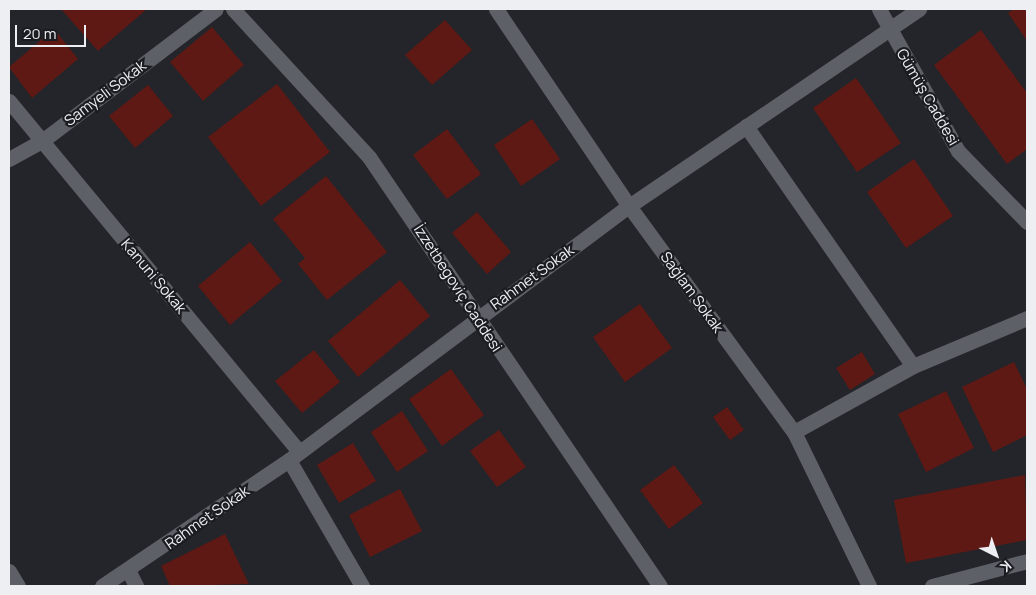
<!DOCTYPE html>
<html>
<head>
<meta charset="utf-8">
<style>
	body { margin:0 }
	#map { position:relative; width:1036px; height:595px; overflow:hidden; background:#23252a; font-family:Manrope,sans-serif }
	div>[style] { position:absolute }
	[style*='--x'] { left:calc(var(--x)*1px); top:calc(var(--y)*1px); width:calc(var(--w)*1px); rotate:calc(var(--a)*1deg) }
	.building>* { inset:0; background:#5f1914 }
	.minor>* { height:15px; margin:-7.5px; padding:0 7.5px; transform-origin:7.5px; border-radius:7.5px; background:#5d6066 }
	span { translate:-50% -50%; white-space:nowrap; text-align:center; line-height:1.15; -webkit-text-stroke:4.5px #1a1c21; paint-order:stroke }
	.street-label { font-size:15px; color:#eeeff3 }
	.frame { position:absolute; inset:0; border:10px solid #eeeff3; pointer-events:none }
	.north { position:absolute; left:971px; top:530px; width:50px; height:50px; -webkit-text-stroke:4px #1a1c21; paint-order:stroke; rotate:139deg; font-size:14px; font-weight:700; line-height:20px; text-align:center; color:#eeeff3 }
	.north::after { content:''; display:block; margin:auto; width:18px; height:22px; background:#eeeff3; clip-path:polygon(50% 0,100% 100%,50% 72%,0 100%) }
	.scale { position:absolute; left:15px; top:25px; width:71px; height:22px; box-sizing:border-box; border:2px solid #eeeff3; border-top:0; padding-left:6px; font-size:15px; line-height:18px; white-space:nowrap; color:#eeeff3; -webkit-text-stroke:4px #1a1c21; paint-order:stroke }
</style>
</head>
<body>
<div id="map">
	<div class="building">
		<i style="clip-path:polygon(61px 9px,147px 9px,98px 51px)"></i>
		<i style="clip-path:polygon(1014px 9px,1027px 9px,1027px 41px,1008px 13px)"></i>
		<i style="clip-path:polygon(445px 20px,472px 50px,432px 85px,405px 55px)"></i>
		<i style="clip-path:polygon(212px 27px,244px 65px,203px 101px,170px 62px)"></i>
		<i style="clip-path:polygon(54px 29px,78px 59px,32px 98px,9px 67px)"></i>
		<i style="clip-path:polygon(981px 30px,1027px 93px,1027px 149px,1007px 164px,934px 65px)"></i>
		<i style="clip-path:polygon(856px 78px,901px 143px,857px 172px,813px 108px)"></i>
		<i style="clip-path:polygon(277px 84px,330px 152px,261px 206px,208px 137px)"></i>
		<i style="clip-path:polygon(148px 85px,173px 116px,135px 148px,109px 116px)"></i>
		<i style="clip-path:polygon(532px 119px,560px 159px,521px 186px,494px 145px)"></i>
		<i style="clip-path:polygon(447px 129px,481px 174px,447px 199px,413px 155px)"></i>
		<i style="clip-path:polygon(914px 159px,953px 216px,906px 248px,867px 192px)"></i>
		<i style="clip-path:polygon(326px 176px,387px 252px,327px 300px,298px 264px,305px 258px,273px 219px)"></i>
		<i style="clip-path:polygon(477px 212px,511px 252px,487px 274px,452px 233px)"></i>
		<i style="clip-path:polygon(250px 242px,282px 281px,230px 325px,198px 286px)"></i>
		<i style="clip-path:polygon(400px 280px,430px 316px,358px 377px,328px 341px)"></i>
		<i style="clip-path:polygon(640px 304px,672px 348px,625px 382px,593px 337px)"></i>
		<i style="clip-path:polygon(314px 350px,340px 382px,302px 413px,275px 381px)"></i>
		<i style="clip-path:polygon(862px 352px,875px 374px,850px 390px,836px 368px)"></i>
		<i style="clip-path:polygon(1014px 362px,1027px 389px,1027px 435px,993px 452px,962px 387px)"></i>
		<i style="clip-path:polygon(451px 369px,484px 415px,442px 446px,409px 399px)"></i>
		<i style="clip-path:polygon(946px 391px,974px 448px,926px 472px,898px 414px)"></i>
		<i style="clip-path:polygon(727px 407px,744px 430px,730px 440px,713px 417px)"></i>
		<i style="clip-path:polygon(402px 411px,428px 451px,397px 472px,371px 432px)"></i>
		<i style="clip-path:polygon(499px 430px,526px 467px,497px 487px,470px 451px)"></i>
		<i style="clip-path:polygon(353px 443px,376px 481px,339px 503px,317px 465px)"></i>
		<i style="clip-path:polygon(674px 465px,703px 503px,669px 529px,640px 490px)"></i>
		<i style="clip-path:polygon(1025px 475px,1027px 540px,906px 563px,894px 500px)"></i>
		<i style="clip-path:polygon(400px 489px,422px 531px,370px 557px,349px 515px)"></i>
		<i style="clip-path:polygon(225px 534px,249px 584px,170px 586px,161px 566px)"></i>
	</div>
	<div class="minor">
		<i style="--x:233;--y:9;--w:201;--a:47.4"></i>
		<i style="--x:369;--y:157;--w:518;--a:55.85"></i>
		<i style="--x:496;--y:9;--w:238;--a:56"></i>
		<i style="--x:629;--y:206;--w:280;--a:53.9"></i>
		<i style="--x:794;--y:432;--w:171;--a:64"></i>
		<i style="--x:879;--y:9;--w:162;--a:60.9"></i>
		<i style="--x:958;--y:151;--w:99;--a:45.8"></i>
		<i style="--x:9;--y:101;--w:455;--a:50.4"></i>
		<i style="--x:746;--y:126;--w:292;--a:55.2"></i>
		<i style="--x:9;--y:159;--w:38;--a:-29"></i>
		<i style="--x:42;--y:141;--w:218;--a:-37.2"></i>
		<i style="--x:794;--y:432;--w:136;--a:-29"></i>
		<i style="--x:913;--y:366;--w:124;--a:-22.8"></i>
		<i style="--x:289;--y:460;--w:146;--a:59.9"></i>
		<i style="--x:9;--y:571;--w:17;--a:59"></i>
		<i style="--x:129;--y:572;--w:16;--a:63"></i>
		<i style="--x:102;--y:586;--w:225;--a:-34"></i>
		<i style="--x:289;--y:460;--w:424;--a:-36.8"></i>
		<i style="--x:629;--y:206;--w:351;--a:-34.2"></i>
		<i style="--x:932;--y:586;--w:98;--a:-14.7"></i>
	</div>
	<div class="street-label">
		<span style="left:105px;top:93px;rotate:-37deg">Samyeli Sokak</span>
		<span style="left:928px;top:97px;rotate:60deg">Gümüş Caddesi</span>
		<span style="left:154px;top:276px;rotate:50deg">Kanuni Sokak</span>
		<span style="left:532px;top:277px;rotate:-36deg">Rahmet Sokak</span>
		<span style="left:458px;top:288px;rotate:57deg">İzzetbegoviç Caddesi</span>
		<span style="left:692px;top:292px;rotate:54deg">Sağlam Sokak</span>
		<span style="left:207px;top:517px;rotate:-35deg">Rahmet Sokak</span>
	</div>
	<div class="frame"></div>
	<div class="north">K</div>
	<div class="scale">20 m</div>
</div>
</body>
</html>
